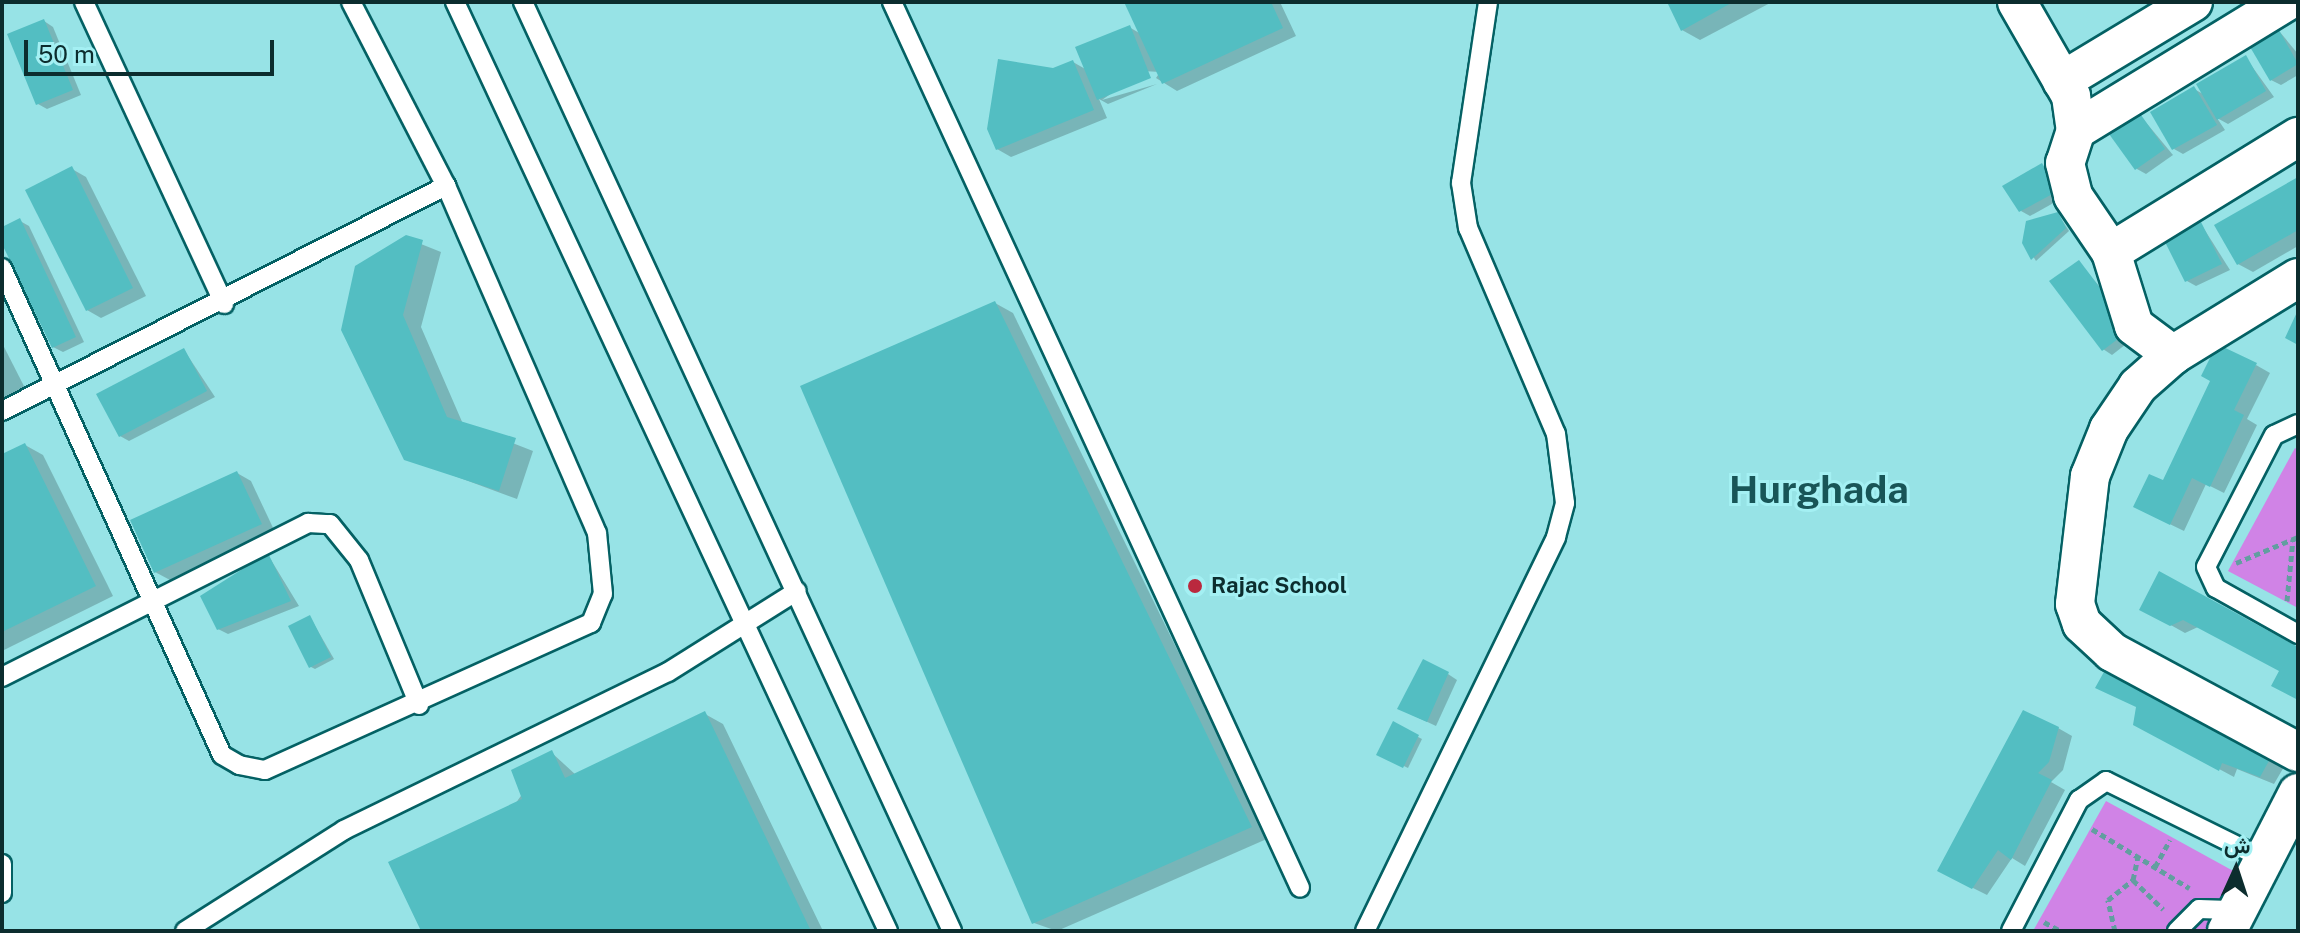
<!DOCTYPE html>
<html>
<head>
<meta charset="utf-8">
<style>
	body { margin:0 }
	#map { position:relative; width:2300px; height:933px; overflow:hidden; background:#97e3e6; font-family:"Public Sans",Vazirmatn,sans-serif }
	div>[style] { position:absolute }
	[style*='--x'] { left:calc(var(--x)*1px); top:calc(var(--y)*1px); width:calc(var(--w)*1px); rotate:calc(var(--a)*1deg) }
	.green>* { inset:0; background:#d083e6 }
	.shadow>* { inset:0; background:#0003 }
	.building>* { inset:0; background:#53bec2 }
	.path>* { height:5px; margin-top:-2.5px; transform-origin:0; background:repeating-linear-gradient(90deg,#629ea0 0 6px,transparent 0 10px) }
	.roads { filter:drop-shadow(2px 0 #046164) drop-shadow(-2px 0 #046164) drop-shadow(0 2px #046164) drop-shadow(0 -2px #046164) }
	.lane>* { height:18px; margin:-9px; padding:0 9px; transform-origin:9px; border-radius:9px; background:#fff }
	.street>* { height:38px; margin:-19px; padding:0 19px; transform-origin:19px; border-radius:19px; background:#fff }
	.dots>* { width:22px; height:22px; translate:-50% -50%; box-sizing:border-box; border:4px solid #a4f0f3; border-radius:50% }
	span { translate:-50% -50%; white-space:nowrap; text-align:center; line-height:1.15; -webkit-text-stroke:6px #a4f0f3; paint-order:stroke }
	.poi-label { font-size:22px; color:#0c2d2e; font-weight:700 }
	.left { translate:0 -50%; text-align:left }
	.town-label { font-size:38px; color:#185557; font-weight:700 }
	.frame { position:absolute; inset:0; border:4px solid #0c2d2e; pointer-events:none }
	.north { position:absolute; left:2196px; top:829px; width:80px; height:80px; -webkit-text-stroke:6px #a4f0f3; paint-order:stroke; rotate:3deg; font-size:22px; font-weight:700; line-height:32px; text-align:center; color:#0c2d2e }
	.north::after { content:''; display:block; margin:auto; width:28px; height:36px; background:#0c2d2e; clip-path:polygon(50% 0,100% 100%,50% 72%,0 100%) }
	.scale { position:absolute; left:24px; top:40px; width:250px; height:36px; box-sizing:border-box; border:4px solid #0c2d2e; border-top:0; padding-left:10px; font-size:24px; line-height:28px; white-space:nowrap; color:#0c2d2e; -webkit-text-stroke:6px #a4f0f3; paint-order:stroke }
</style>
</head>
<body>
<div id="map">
	<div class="green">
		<i style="clip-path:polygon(2295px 448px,2298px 450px,2298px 608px,2228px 571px)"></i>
		<i style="clip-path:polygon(2106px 801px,2237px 873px,2205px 931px,2033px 931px)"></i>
	</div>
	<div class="shadow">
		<i style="clip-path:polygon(1127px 2px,1280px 2px,1296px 36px,1177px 91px,1156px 78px,1160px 72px,1143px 71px,1102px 100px,1157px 84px,1108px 104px,1099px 99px,1107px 118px,1011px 157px,997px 149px,1053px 70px,1073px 62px,1087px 70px,1129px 27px,1141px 34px)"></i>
		<i style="clip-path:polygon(1669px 2px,1772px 2px,1700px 40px,1682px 30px)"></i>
		<i style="clip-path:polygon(44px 21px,53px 27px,81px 95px,47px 109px,38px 104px)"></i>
		<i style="clip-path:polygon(2275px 26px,2298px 54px,2298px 75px,2281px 85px,2271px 80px)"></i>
		<i style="clip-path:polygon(2246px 58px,2274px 97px,2228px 124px,2217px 118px,2225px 130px,2183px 154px,2174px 149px,2194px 89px,2205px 95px)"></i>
		<i style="clip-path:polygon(2134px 108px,2173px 155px,2146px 174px,2137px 169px)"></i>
		<i style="clip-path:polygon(2042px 165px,2066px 196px,2030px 216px,2021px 211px)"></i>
		<i style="clip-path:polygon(72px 169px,86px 177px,146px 296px,101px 318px,87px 310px)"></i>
		<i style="clip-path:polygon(2298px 179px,2298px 246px,2253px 272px,2238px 264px)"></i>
		<i style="clip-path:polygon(2058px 214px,2069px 231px,2036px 261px,2024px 242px)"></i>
		<i style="clip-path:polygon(20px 221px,29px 226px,84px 342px,63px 352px,53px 347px,2px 240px,2px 229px)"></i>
		<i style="clip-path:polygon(2201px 224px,2230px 270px,2196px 286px,2187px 281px)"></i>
		<i style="clip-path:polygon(406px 238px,441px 252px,421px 327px,463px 424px,533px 451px,517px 499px,406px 458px,343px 330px)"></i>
		<i style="clip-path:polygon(2079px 262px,2139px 334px,2112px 355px,2103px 349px)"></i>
		<i style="clip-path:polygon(995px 303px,1013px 313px,1269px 838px,1057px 931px,1034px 923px)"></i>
		<i style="clip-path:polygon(2px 343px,27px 392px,2px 405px)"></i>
		<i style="clip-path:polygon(184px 350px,215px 397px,129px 441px,120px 436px)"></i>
		<i style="clip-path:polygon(2256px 365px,2270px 373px,2247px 419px,2257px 425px,2224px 493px,2206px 484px,2184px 531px,2149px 514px,2163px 483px)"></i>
		<i style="clip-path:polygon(25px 445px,43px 455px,113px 596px,2px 651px,2px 456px)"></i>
		<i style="clip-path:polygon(237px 473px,251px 481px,275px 532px,170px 580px,155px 572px)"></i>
		<i style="clip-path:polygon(268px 555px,299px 606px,228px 634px,218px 629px,244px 576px,240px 568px)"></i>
		<i style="clip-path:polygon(2142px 609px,2298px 649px,2298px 698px,2282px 671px,2198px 627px,2185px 633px)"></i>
		<i style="clip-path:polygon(310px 617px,334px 659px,315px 669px,311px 667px)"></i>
		<i style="clip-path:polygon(1448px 674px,1457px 680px,1436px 726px,1408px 713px)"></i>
		<i style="clip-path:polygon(705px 714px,723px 724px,823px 931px,423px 931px,552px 753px,576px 775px)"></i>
		<i style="clip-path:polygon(1393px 724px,1422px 739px,1408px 768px,1379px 754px)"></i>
		<i style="clip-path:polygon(2058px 728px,2072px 736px,2063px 770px,2051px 782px,2065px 790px,2025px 866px,2012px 858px,1987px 895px,1953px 878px)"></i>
		<i style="clip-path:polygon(2150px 732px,2288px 760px,2274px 784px,2237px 769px,2234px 777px)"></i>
	</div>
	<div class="building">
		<i style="clip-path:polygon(1124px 2px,1271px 2px,1283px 28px,1162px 84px)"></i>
		<i style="clip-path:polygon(1667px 2px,1733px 2px,1681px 31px)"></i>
		<i style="clip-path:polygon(44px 19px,73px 90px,36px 105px,7px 34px)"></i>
		<i style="clip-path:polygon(2275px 23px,2298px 64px,2270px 81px,2246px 40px)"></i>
		<i style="clip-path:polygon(1130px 25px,1151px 78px,1097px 100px,1075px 47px)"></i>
		<i style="clip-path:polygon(2246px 55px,2266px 91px,2217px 120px,2196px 84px)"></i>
		<i style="clip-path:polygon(998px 59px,1053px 68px,1073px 60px,1094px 110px,996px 150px,987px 129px)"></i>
		<i style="clip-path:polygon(2194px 86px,2217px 125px,2172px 150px,2150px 112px)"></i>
		<i style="clip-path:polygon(2134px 105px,2165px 149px,2135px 170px,2104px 127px)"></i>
		<i style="clip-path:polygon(2042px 163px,2058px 191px,2019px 212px,2002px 186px)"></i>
		<i style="clip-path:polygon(72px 166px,133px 288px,86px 311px,25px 190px)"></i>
		<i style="clip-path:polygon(2298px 177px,2298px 230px,2237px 265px,2214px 225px)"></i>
		<i style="clip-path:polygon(2058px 212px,2066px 228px,2031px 260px,2022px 243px,2026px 221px)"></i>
		<i style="clip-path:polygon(20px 218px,76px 337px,52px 348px,2px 244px,2px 227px)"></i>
		<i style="clip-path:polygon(2201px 222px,2222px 264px,2185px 282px,2164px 240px)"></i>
		<i style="clip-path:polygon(406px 235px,423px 240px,403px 315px,447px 417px,516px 438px,499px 491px,404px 460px,341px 330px,355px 266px)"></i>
		<i style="clip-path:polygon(2079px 260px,2131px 329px,2102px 351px,2049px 281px)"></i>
		<i style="clip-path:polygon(995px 301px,1252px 827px,1032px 924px,800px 386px)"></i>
		<i style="clip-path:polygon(2298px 310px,2298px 345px,2285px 338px)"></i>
		<i style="clip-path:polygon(2217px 344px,2257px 363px,2234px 410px,2244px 415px,2210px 487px,2192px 478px,2170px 525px,2133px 507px,2149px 474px,2163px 480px,2210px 381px,2201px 376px)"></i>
		<i style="clip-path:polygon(184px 348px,207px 391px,119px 437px,96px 394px)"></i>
		<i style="clip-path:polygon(25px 443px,96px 586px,2px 632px,2px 454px)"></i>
		<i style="clip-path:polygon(237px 471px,262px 524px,154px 573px,130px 520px)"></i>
		<i style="clip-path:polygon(268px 553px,291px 601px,217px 630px,200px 596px)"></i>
		<i style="clip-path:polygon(2159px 571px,2298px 647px,2298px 700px,2271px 686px,2279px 671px,2183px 620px,2170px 626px,2139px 610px)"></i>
		<i style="clip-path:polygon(310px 615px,331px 657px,309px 668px,288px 626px)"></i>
		<i style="clip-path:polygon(1423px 659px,1449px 672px,1427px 722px,1397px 709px)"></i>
		<i style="clip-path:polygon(2110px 661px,2275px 750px,2260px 777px,2222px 763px,2219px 771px,2133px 725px,2136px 707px,2095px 688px)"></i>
		<i style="clip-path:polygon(2023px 710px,2059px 727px,2049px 762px,2038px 773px,2052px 780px,2011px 860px,1998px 850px,1972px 889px,1937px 871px)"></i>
		<i style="clip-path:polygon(705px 711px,811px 931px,421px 931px,388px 862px,522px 799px,511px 770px,552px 750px,565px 778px)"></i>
		<i style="clip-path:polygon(1393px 721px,1419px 735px,1403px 768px,1376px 755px)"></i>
	</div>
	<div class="path">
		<i style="--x:2236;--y:563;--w:67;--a:-22.8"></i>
		<i style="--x:2287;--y:601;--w:62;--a:-84.5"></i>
		<i style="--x:2092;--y:829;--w:114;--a:31.3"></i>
		<i style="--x:2155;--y:867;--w:31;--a:-61"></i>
		<i style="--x:2133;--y:880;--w:42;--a:44"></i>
		<i style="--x:2044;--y:922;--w:19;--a:28"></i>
		<i style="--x:2115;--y:931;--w:32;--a:-103"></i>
		<i style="--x:2108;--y:900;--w:32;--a:-39"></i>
		<i style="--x:2133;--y:880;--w:24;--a:-78"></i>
	</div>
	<div class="roads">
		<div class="lane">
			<i style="--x:84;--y:2;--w:333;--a:65.1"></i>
			<i style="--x:455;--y:2;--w:1025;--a:65.01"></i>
			<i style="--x:523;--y:2;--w:1023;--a:65.21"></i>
			<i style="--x:892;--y:2;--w:975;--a:65.27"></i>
			<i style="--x:2;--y:268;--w:534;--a:65.69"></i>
			<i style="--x:222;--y:755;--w:20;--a:30"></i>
			<i style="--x:239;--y:765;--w:26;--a:11"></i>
			<i style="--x:265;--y:770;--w:358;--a:-24.3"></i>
			<i style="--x:591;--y:623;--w:31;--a:-68"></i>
			<i style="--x:603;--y:594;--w:61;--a:-95.6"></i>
			<i style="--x:597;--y:533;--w:378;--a:-113.5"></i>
			<i style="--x:446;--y:186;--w:207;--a:-117.3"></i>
			<i style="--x:2;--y:411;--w:498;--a:-26.9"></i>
			<i style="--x:2298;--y:424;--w:26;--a:155"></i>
			<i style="--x:2274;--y:435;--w:148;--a:117.3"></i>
			<i style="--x:2206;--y:567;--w:23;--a:65"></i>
			<i style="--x:2216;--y:588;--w:94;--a:29.3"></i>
			<i style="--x:2;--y:677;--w:343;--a:-26.7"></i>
			<i style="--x:308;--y:523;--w:22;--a:3"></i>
			<i style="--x:330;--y:524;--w:46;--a:51.1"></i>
			<i style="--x:359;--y:560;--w:157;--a:67.5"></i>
			<i style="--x:2;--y:864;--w:29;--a:90"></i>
			<i style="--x:185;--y:931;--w:188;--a:-32.4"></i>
			<i style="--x:344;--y:830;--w:360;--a:-26"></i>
			<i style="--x:668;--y:672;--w:152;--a:-32.1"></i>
			<i style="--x:1365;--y:931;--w:438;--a:-64.1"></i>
			<i style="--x:1556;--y:537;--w:35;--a:-75"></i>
			<i style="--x:1565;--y:503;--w:70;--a:-97.4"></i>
			<i style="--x:1556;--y:434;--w:224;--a:-113.1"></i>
			<i style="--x:1468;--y:228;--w:46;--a:-98.8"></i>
			<i style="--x:1461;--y:183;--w:183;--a:-81.5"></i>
			<i style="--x:2011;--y:931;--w:148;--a:-62.6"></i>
			<i style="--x:2079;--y:800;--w:33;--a:-35"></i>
			<i style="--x:2106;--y:781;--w:176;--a:26.3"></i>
			<i style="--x:2177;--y:931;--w:31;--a:-45"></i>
			<i style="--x:2199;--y:909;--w:38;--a:2"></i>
		</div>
		<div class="street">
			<i style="--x:2017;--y:2;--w:108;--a:60.1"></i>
			<i style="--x:2071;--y:96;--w:34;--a:82"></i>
			<i style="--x:2076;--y:130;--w:35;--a:108"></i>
			<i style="--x:2065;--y:163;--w:34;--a:76"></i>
			<i style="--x:2073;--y:196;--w:68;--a:55.8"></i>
			<i style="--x:2111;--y:252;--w:77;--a:72.7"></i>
			<i style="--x:2134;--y:326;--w:49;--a:36.6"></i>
			<i style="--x:2062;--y:81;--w:153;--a:-31.1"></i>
			<i style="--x:2076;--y:130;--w:246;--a:-31.4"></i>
			<i style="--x:2111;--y:252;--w:220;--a:-31.6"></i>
			<i style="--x:2298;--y:278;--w:147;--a:148.4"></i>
			<i style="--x:2173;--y:355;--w:47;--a:138.5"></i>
			<i style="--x:2138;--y:386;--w:52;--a:124"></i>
			<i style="--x:2109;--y:429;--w:51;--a:112"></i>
			<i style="--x:2090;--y:476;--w:129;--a:96.7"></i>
			<i style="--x:2075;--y:604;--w:21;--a:71"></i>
			<i style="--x:2082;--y:624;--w:41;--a:43"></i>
			<i style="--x:2112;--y:652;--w:211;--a:28.3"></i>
			<i style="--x:2227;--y:931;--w:155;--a:-62.8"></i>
		</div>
	</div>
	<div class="dots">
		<i style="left:1195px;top:586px;background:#ba293e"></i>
	</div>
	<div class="poi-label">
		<span class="left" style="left:1211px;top:586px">Rajac School</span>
	</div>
	<div class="town-label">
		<span style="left:1819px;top:490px">Hurghada</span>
	</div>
	<div class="frame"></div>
	<div class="north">ش</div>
	<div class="scale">50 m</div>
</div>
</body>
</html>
